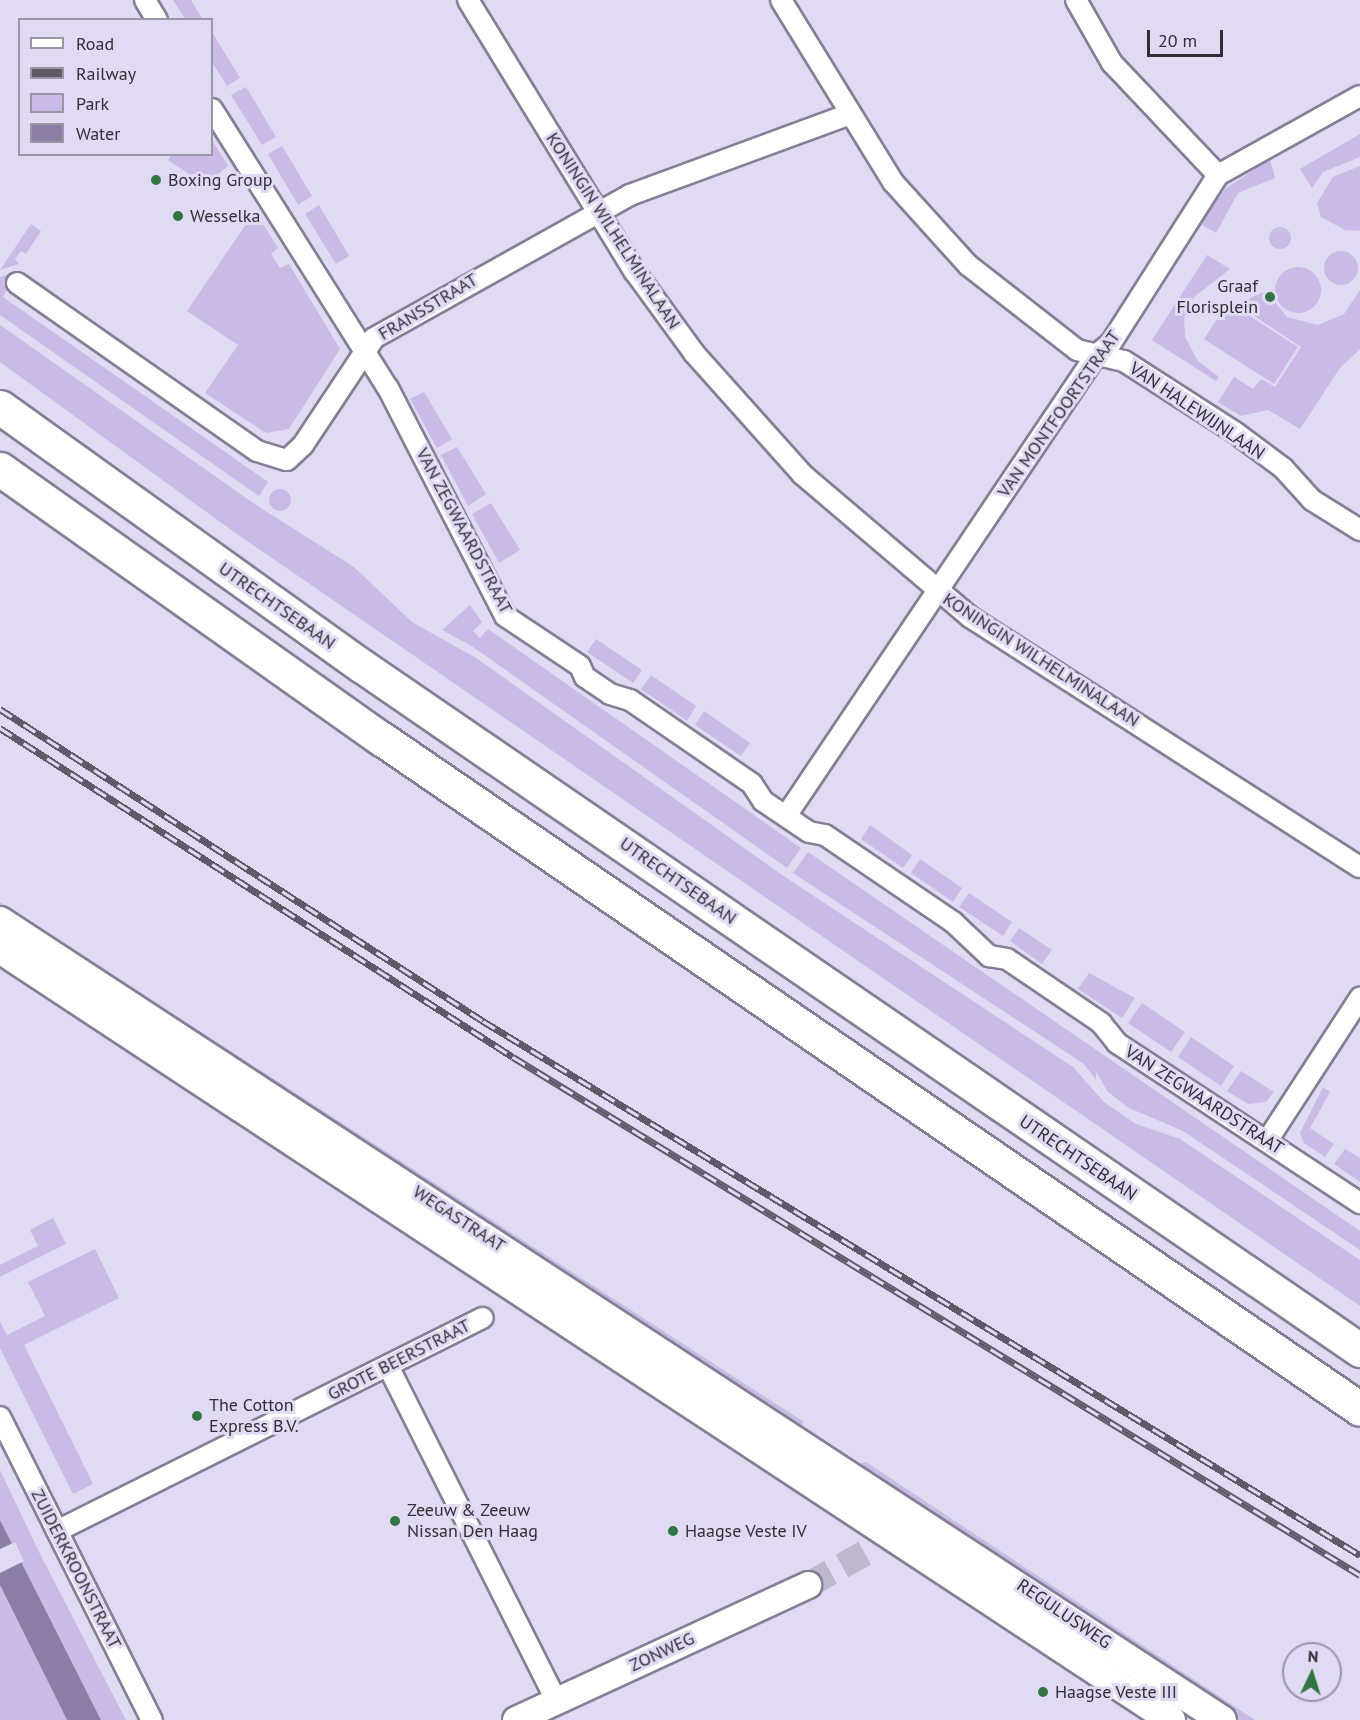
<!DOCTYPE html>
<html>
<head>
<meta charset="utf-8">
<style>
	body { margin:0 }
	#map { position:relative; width:1360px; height:1720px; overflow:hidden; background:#e1daf3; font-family:"PT Sans",sans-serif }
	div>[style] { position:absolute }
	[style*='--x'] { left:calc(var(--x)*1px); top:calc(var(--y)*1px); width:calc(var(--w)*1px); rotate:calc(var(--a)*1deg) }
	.green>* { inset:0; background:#c9bbe5 }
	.round { border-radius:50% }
	.water>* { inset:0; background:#8b7ea5 }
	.pier>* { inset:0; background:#e1daf3 }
	.tertiary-tunnel>* { height:26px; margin-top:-13px; transform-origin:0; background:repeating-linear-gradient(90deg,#beb8cd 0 26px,transparent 0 39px) }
	.roads { filter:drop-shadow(2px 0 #857e95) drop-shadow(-2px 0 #857e95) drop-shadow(0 2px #857e95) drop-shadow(0 -2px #857e95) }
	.minor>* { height:20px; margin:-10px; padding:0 10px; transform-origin:10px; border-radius:10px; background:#fff }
	.tertiary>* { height:26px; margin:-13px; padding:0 13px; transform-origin:13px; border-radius:13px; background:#fff }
	.secondary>* { height:28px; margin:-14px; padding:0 14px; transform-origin:14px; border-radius:14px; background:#fff }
	.motorway>* { height:33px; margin:-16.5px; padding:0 16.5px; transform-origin:16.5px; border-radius:16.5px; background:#fff }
	.rail>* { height:7px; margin-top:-3.5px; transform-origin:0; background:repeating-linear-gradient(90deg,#e1daf3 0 14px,#5e5a67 0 28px); box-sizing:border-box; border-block:2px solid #5e5a67 }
	.dots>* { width:16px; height:16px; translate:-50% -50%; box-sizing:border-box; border:3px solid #e1daf3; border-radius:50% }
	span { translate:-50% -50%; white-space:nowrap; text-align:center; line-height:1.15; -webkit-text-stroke:6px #e1daf3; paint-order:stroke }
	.poi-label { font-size:18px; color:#312e37 }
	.left { translate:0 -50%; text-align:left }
	.right { translate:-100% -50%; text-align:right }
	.street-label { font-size:18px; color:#312e37 }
	.legend { position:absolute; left:18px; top:18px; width:195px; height:138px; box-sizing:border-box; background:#e1daf3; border:2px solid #9b95a8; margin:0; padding:8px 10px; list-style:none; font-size:18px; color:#312e37 }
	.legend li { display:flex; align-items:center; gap:12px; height:30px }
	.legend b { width:30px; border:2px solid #9b95a8 }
	.north { position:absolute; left:1282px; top:1642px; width:60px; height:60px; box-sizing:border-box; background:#e1daf3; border:2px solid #9b95a8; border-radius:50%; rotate:4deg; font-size:16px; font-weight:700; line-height:24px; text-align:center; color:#312e37 }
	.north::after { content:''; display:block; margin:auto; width:21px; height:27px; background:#307642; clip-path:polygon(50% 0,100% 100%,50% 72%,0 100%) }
	.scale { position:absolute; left:1147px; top:30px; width:76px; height:27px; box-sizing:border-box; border:3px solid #312e37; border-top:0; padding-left:8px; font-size:18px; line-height:21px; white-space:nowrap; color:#312e37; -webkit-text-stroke:4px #e1daf3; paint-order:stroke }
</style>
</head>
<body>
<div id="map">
	<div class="green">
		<i style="clip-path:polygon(173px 0,191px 0,202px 18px,185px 19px)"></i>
		<i style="clip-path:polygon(212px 32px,240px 78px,227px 86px,212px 62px)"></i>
		<i style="clip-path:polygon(246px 87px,276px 137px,262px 145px,231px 95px)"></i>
		<i style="clip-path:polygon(1360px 134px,1360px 157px,1323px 172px,1312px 188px,1300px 169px)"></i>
		<i style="clip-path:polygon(212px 140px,228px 166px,205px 185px,168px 160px,171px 155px,212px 154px)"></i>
		<i style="clip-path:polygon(282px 146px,312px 196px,298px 205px,268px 154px)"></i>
		<i style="clip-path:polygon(1270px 159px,1275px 178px,1238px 193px,1216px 233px,1200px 224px,1225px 189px)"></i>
		<i style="clip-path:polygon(1360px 166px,1360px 231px,1345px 230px,1321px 217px,1317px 203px,1333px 177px)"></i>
		<i style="clip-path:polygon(319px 205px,349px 256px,336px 264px,305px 214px)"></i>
		<i style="clip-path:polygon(255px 211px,278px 248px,271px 254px,280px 268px,289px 264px,340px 349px,289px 429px,266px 433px,205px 393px,238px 345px,187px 311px)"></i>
		<i style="clip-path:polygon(31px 224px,41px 231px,26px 254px,21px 251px,15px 259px,19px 264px,0 270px)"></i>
		<i class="round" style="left:1269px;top:227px;width:22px;height:22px"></i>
		<i class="round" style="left:1324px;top:251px;width:34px;height:34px"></i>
		<i style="clip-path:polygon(1207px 255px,1230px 269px,1193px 298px,1184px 318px,1185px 337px,1198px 361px,1219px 377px,1216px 381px,1152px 340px)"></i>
		<i class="round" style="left:1275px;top:267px;width:46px;height:46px"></i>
		<i style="clip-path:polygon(18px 271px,3px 297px,268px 482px,259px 496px,0 315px,0 277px)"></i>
		<i style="clip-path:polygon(1360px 290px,1360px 349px,1340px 368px,1300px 429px,1268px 410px,1241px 416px,1218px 402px,1234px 377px,1253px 389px,1261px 379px,1275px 387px,1301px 347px,1242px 308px,1250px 298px,1266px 291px,1287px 317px,1318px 325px,1344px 314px)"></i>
		<i style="clip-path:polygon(1228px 302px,1298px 347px,1274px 384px,1204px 339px)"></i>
		<i style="clip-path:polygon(0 325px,256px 505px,354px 567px,412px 622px,476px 658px,785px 877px,1073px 1067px,1104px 1102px,1136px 1124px,1180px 1139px,1360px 1260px,1360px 1306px,234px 532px,0 362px)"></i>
		<i style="clip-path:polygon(424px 392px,452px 439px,437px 448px,410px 399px)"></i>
		<i style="clip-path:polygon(457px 447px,486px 494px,468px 506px,441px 455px)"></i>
		<i class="round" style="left:269px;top:489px;width:22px;height:22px"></i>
		<i style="clip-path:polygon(491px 503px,520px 550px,499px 563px,472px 514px)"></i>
		<i style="clip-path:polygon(470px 605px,482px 622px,473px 631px,480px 638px,488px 629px,801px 848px,787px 868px,473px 647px,442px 630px)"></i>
		<i style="clip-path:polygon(596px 639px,642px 670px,633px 683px,587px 652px)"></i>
		<i style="clip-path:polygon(651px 675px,696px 706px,687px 721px,641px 689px)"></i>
		<i style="clip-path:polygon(704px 711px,750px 743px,741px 756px,695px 725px)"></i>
		<i style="clip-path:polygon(870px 825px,912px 855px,903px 868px,861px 839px)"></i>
		<i style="clip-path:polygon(808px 852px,1360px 1231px,1360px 1250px,1183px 1131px,1129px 1108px,1108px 1092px,1096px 1072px,1096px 1080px,1084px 1064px,793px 873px)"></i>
		<i style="clip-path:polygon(920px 859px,962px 888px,953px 902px,911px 873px)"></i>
		<i style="clip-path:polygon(969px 893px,1012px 922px,1003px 936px,959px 907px)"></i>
		<i style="clip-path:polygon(0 902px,804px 1422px,799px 1430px,0 912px)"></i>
		<i style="clip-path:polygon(1019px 928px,1052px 950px,1042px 964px,1010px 941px)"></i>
		<i style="clip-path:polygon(1089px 973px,1135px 998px,1122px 1018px,1078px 989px)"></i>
		<i style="clip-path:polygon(1142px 1003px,1185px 1032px,1171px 1052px,1128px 1023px)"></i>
		<i style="clip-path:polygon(1191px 1037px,1234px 1066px,1221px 1086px,1178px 1057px)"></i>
		<i style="clip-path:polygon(1241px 1071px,1274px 1092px,1266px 1102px,1248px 1104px,1227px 1091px)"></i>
		<i style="clip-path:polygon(1323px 1087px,1330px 1092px,1310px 1128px,1334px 1144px,1325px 1157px,1304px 1143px,1300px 1133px)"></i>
		<i style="clip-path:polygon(1345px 1149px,1360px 1158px,1360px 1182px,1334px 1164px)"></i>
		<i style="clip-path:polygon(53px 1218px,66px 1244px,0 1277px,0 1265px,38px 1246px,30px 1230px)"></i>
		<i style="clip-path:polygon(95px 1249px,119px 1298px,24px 1345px,93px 1484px,73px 1494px,0 1348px,0 1322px,7px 1335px,45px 1316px,28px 1282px)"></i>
		<i style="clip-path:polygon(866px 1462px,1255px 1720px,1239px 1720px,855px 1465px)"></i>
		<i style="clip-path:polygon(0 1470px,40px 1554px,126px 1720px,101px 1720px,0 1520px)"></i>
		<i style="clip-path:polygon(0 1585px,67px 1720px,0 1720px)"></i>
	</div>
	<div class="water">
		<i style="clip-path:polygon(0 1520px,101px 1720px,67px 1720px,0 1585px)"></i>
	</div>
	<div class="pier">
		<i style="clip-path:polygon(15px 1542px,24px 1561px,0 1573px,0 1549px)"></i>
	</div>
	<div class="tertiary-tunnel">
		<i style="--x:808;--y:1585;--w:76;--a:-29.3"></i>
	</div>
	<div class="roads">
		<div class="minor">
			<i style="--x:145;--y:0;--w:23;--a:59"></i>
			<i style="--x:468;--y:0;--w:319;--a:58.5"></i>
			<i style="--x:635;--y:272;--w:100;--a:53.9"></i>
			<i style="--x:694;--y:353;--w:162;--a:48.2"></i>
			<i style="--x:802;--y:474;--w:221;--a:40.4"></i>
			<i style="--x:970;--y:617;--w:463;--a:32.7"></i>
			<i style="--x:781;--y:0;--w:214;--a:58.4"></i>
			<i style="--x:893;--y:182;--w:112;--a:47.9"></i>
			<i style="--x:968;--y:265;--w:138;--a:37.9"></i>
			<i style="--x:1077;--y:350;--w:48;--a:13.2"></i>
			<i style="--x:1124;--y:361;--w:133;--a:32.7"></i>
			<i style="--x:1236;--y:433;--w:59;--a:36.7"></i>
			<i style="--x:1283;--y:468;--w:43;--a:47.8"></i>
			<i style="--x:1312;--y:500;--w:57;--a:32"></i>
			<i style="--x:1076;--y:0;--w:73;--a:60.3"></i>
			<i style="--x:1112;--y:63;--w:154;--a:46.6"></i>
			<i style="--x:212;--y:109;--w:330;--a:57.8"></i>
			<i style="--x:388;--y:388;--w:256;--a:62.8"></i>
			<i style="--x:505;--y:616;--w:90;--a:33.7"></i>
			<i style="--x:580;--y:666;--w:12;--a:66"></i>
			<i style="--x:585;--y:677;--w:30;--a:34"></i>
			<i style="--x:610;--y:694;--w:21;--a:17"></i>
			<i style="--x:630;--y:700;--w:148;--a:34.5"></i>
			<i style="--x:752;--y:784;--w:20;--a:57"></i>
			<i style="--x:763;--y:801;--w:55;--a:34"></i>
			<i style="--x:809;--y:832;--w:16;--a:11"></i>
			<i style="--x:825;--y:835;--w:155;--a:34.2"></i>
			<i style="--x:953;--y:922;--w:50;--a:43.4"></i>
			<i style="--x:989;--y:956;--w:18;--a:9"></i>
			<i style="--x:1007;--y:959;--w:114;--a:34.2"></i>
			<i style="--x:1101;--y:1023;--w:26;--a:51"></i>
			<i style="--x:1117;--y:1043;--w:291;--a:33.4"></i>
			<i style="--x:17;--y:283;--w:293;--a:35"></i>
			<i style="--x:257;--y:451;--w:31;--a:17"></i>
			<i style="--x:287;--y:460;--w:22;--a:-43"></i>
			<i style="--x:303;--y:445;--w:128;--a:-56.4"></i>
			<i style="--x:374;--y:338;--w:293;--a:-29.2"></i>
			<i style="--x:630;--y:195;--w:234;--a:-20.2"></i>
			<i style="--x:786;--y:816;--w:556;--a:-56.08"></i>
			<i style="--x:1096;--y:355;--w:19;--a:-39"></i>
			<i style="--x:1111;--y:343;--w:199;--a:-57.5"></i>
			<i style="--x:1218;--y:175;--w:162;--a:-29.1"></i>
			<i style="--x:1267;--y:1141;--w:171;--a:-57"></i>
			<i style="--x:388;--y:1366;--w:374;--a:63.3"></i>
			<i style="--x:0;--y:1417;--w:339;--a:63.4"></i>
			<i style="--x:57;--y:1531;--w:476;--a:-26.6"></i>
		</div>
		<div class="tertiary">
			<i style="--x:516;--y:1720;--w:322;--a:-24.8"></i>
		</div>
		<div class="secondary">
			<i style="--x:0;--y:921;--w:1460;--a:33.18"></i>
			<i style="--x:0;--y:949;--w:1402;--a:33.36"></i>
		</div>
		<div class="motorway">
			<i style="--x:0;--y:407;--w:445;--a:35.6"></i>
			<i style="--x:362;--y:666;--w:1210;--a:34.43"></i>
			<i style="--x:0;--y:469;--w:468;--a:35.3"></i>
			<i style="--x:382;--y:739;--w:1185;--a:34.41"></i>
		</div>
	</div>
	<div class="rail">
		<i style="--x:0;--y:709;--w:575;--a:32.86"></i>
		<i style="--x:483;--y:1021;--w:1027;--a:31.34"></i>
		<i style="--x:0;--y:728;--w:609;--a:32.67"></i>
		<i style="--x:513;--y:1057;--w:993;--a:31.45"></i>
	</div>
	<div class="dots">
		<i style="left:156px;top:180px;background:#307642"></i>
		<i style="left:178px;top:216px;background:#307642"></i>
		<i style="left:1270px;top:297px;background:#307642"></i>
		<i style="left:197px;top:1416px;background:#307642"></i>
		<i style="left:395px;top:1521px;background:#307642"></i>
		<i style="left:673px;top:1531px;background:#307642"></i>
		<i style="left:1043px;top:1692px;background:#307642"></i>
	</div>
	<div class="poi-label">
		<span class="left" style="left:168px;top:180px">Boxing Group</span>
		<span class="left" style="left:190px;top:216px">Wesselka</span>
		<span class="right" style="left:1258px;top:297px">Graaf<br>Florisplein</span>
		<span class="left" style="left:209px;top:1416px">The Cotton<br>Express B.V.</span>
		<span class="left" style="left:407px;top:1521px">Zeeuw &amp; Zeeuw<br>Nissan Den Haag</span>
		<span class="left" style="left:685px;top:1531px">Haagse Veste IV</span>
		<span class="left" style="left:1055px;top:1692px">Haagse Veste III</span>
	</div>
	<div class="street-label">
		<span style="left:613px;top:231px;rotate:57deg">KONINGIN WILHELMINALAAN</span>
		<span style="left:428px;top:307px;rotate:-31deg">FRANSSTRAAT</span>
		<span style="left:1197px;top:411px;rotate:34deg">VAN HALEWIJNLAAN</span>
		<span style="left:1059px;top:414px;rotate:-55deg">VAN MONTFOORTSTRAAT</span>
		<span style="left:464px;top:531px;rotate:62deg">VAN ZEGWAARDSTRAAT</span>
		<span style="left:277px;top:606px;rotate:35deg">UTRECHTSEBAAN</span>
		<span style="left:1041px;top:660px;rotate:33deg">KONINGIN WILHELMINALAAN</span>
		<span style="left:678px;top:881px;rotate:35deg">UTRECHTSEBAAN</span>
		<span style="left:1204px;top:1100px;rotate:33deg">VAN ZEGWAARDSTRAAT</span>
		<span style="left:1078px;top:1158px;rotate:34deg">UTRECHTSEBAAN</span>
		<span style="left:459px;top:1219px;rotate:33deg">WEGASTRAAT</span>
		<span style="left:399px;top:1360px;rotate:-27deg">GROTE BEERSTRAAT</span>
		<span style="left:76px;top:1569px;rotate:63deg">ZUIDERKROONSTRAAT</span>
		<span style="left:1064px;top:1614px;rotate:34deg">REGULUSWEG</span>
		<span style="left:662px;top:1652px;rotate:-25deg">ZONWEG</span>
	</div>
	<ul class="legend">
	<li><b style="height:8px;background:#fff"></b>Road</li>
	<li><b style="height:8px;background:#5e5a67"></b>Railway</li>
	<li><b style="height:16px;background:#c9bbe5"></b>Park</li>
	<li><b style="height:16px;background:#8b7ea5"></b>Water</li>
	</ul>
	<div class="north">N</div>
	<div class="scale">20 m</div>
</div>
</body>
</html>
